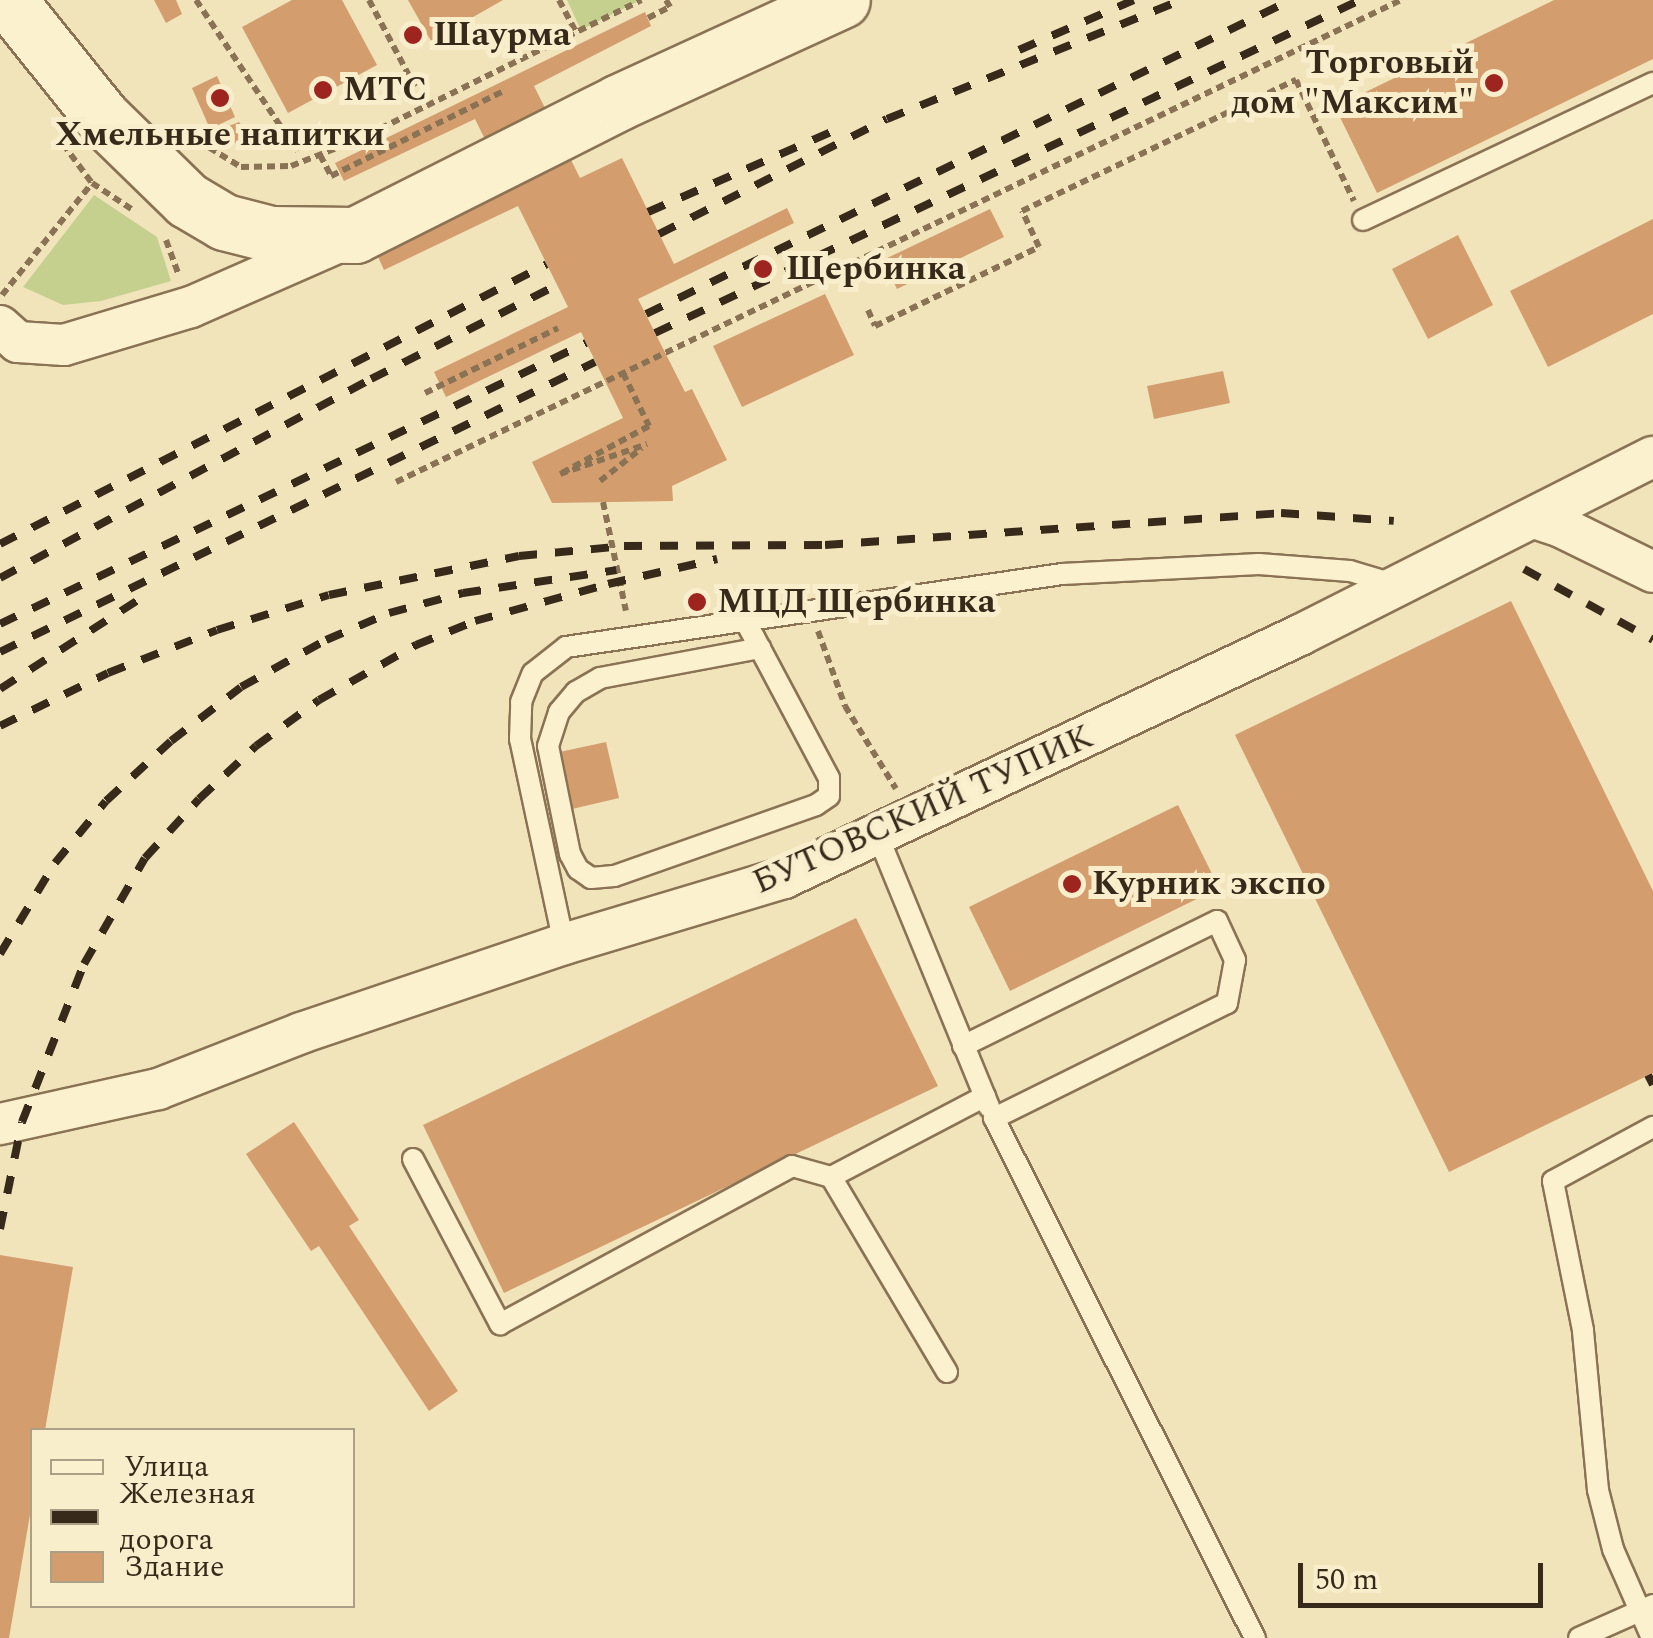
<!DOCTYPE html>
<html>
<head>
<meta charset="utf-8">
<style>
	body { margin:0 }
	#map { position:relative; width:1653px; height:1638px; overflow:hidden; background:#f1e4bb; font-family:Spectral,serif }
	div>[style] { position:absolute }
	[style*='--x'] { left:calc(var(--x)*1px); top:calc(var(--y)*1px); width:calc(var(--w)*1px); rotate:calc(var(--a)*1deg) }
	.green>* { inset:0; background:#c5d08f }
	.building>* { inset:0; background:#d39d6e }
	.path>* { height:6px; margin-top:-3px; transform-origin:0; background:repeating-linear-gradient(90deg,#8a7354 0 8px,transparent 0 13px) }
	.roads { filter:drop-shadow(2px 0 #8a7354) drop-shadow(-2px 0 #8a7354) drop-shadow(0 2px #8a7354) drop-shadow(0 -2px #8a7354) }
	.service>* { height:20px; margin:-10px; padding:0 10px; transform-origin:10px; border-radius:10px; background:#fcf1cf }
	.minor>* { height:40px; margin:-20px; padding:0 20px; transform-origin:20px; border-radius:20px; background:#fcf1cf }
	.secondary>* { height:55px; margin:-27.5px; padding:0 27.5px; transform-origin:27.5px; border-radius:27.5px; background:#fcf1cf }
	.rail>* { height:8px; margin-top:-4px; transform-origin:0; background:repeating-linear-gradient(90deg,#382a1a 0 18px,transparent 0 36px) }
	.dots>* { width:28px; height:28px; translate:-50% -50%; box-sizing:border-box; border:5px solid #f8eecc; border-radius:50% }
	span { translate:-50% -50%; white-space:nowrap; text-align:center; line-height:1.15; -webkit-text-stroke:10px #f8eecc; paint-order:stroke }
	.poi-label { font-size:35px; color:#382a1a; font-weight:700 }
	.left { translate:0 -50%; text-align:left }
	.right { translate:-100% -50%; text-align:right }
	.street-label { font-size:35px; color:#382a1a }
	.legend { position:absolute; left:30px; top:1428px; width:325px; height:180px; box-sizing:border-box; background:#f8eecc; border:2px solid #aba085; margin:0; padding:12px 18px; list-style:none; font-size:30px; color:#382a1a }
	.legend li { display:flex; align-items:center; gap:20px; height:50px }
	.legend b { width:50px; border:2px solid #aba085 }
	.scale { position:absolute; left:1298px; top:1563px; width:245px; height:45px; box-sizing:border-box; border:5px solid #382a1a; border-top:0; padding-left:12px; font-size:30px; line-height:35px; white-space:nowrap; color:#382a1a; -webkit-text-stroke:8px #f8eecc; paint-order:stroke }
</style>
</head>
<body>
<div id="map">
	<div class="green">
		<i style="clip-path:polygon(567px 0,641px 0,581px 30px)"></i>
		<i style="clip-path:polygon(94px 195px,157px 237px,171px 281px,101px 301px,63px 305px,23px 287px)"></i>
	</div>
	<div class="building">
		<i style="clip-path:polygon(154px 0,176px 0,182px 14px,166px 23px)"></i>
		<i style="clip-path:polygon(292px 0,342px 0,377px 65px,288px 113px,242px 27px)"></i>
		<i style="clip-path:polygon(408px 0,503px 0,431px 41px)"></i>
		<i style="clip-path:polygon(1554px 0,1653px 0,1653px 59px,1377px 193px,1335px 107px)"></i>
		<i style="clip-path:polygon(645px 12px,651px 26px,534px 86px,580px 178px,622px 158px,674px 264px,787px 208px,794px 223px,638px 299px,685px 392px,692px 389px,727px 460px,672px 486px,673px 501px,552px 503px,532px 462px,623px 418px,581px 332px,446px 397px,434px 372px,568px 307px,518px 206px,384px 270px,375px 250px,508px 186px,475px 119px,344px 181px,335px 163px)"></i>
		<i style="clip-path:polygon(217px 76px,235px 117px,210px 129px,192px 88px)"></i>
		<i style="clip-path:polygon(239px 122px,248px 133px,243px 148px,216px 131px)"></i>
		<i style="clip-path:polygon(990px 209px,1004px 237px,897px 289px,883px 260px)"></i>
		<i style="clip-path:polygon(1653px 219px,1653px 314px,1548px 367px,1510px 291px)"></i>
		<i style="clip-path:polygon(1458px 235px,1493px 305px,1428px 339px,1392px 269px)"></i>
		<i style="clip-path:polygon(825px 294px,854px 355px,742px 407px,713px 346px)"></i>
		<i style="clip-path:polygon(1223px 371px,1230px 403px,1154px 419px,1147px 386px)"></i>
		<i style="clip-path:polygon(1511px 601px,1653px 891px,1653px 1073px,1449px 1172px,1235px 735px)"></i>
		<i style="clip-path:polygon(606px 742px,619px 798px,568px 810px,555px 753px)"></i>
		<i style="clip-path:polygon(1178px 805px,1219px 888px,1010px 991px,969px 907px)"></i>
		<i style="clip-path:polygon(856px 918px,938px 1086px,504px 1293px,423px 1125px)"></i>
		<i style="clip-path:polygon(294px 1122px,359px 1220px,349px 1226px,458px 1391px,429px 1411px,319px 1246px,311px 1251px,246px 1154px)"></i>
		<i style="clip-path:polygon(0 1255px,73px 1267px,45px 1430px,32px 1430px,32px 1503px,9px 1638px,0 1638px)"></i>
	</div>
	<div class="path">
		<i style="--x:196;--y:0;--w:182;--a:56.2"></i>
		<i style="--x:369;--y:0;--w:98;--a:62.1"></i>
		<i style="--x:559;--y:0;--w:36;--a:62"></i>
		<i style="--x:648;--y:18;--w:25;--a:-27"></i>
		<i style="--x:670;--y:7;--w:8;--a:-120"></i>
		<i style="--x:187;--y:134;--w:63;--a:31.4"></i>
		<i style="--x:241;--y:167;--w:50;--a:-1.1"></i>
		<i style="--x:291;--y:166;--w:71;--a:-21.5"></i>
		<i style="--x:357;--y:140;--w:317;--a:-26.2"></i>
		<i style="--x:63;--y:144;--w:49;--a:53.4"></i>
		<i style="--x:92;--y:183;--w:49;--a:33.4"></i>
		<i style="--x:320;--y:155;--w:24;--a:62"></i>
		<i style="--x:331;--y:176;--w:191;--a:-26.2"></i>
		<i style="--x:166;--y:240;--w:37;--a:70"></i>
		<i style="--x:2;--y:295;--w:144;--a:-51.2"></i>
		<i style="--x:868;--y:310;--w:17;--a:66"></i>
		<i style="--x:875;--y:326;--w:182;--a:-25.7"></i>
		<i style="--x:1039;--y:247;--w:40;--a:-115"></i>
		<i style="--x:1022;--y:211;--w:304;--a:-25.6"></i>
		<i style="--x:1296;--y:80;--w:134;--a:64.4"></i>
		<i style="--x:623;--y:373;--w:59;--a:63.9"></i>
		<i style="--x:649;--y:426;--w:101;--a:151.7"></i>
		<i style="--x:560;--y:474;--w:92;--a:-19"></i>
		<i style="--x:425;--y:393;--w:148;--a:-26"></i>
		<i style="--x:600;--y:481;--w:53;--a:-38.2"></i>
		<i style="--x:396;--y:482;--w:1115;--a:-25.62"></i>
		<i style="--x:603;--y:502;--w:111;--a:78.1"></i>
		<i style="--x:818;--y:631;--w:80;--a:70.2"></i>
		<i style="--x:845;--y:706;--w:97;--a:58.4"></i>
	</div>
	<div class="roads">
		<div class="service">
			<i style="--x:1363;--y:220;--w:321;--a:-25.3"></i>
			<i style="--x:744;--y:619;--w:21;--a:61"></i>
			<i style="--x:754;--y:637;--w:160;--a:62"></i>
			<i style="--x:829;--y:778;--w:18;--a:90"></i>
			<i style="--x:829;--y:796;--w:16;--a:145"></i>
			<i style="--x:816;--y:805;--w:214;--a:160.6"></i>
			<i style="--x:614;--y:876;--w:23;--a:175"></i>
			<i style="--x:591;--y:878;--w:16;--a:-145"></i>
			<i style="--x:578;--y:869;--w:17;--a:-118"></i>
			<i style="--x:570;--y:854;--w:110;--a:-101.5"></i>
			<i style="--x:548;--y:746;--w:36;--a:-72"></i>
			<i style="--x:559;--y:712;--w:26;--a:-50"></i>
			<i style="--x:576;--y:692;--w:28;--a:-30"></i>
			<i style="--x:600;--y:678;--w:163;--a:-10.6"></i>
			<i style="--x:878;--y:836;--w:293;--a:67.7"></i>
			<i style="--x:564;--y:944;--w:210;--a:-102.1"></i>
			<i style="--x:520;--y:739;--w:37;--a:-88"></i>
			<i style="--x:521;--y:702;--w:31;--a:-68"></i>
			<i style="--x:533;--y:673;--w:42;--a:-38.2"></i>
			<i style="--x:566;--y:647;--w:501;--a:-8.37"></i>
			<i style="--x:1062;--y:574;--w:197;--a:-2.9"></i>
			<i style="--x:1259;--y:564;--w:91;--a:4.4"></i>
			<i style="--x:1350;--y:571;--w:49;--a:16.6"></i>
			<i style="--x:963;--y:1046;--w:283;--a:-26.2"></i>
			<i style="--x:1217;--y:921;--w:43;--a:65.2"></i>
			<i style="--x:1235;--y:960;--w:44;--a:100.5"></i>
			<i style="--x:1227;--y:1003;--w:260;--a:153.7"></i>
			<i style="--x:994;--y:1118;--w:582;--a:63.35"></i>
			<i style="--x:413;--y:1159;--w:187;--a:62.2"></i>
			<i style="--x:500;--y:1324;--w:332;--a:-28.4"></i>
			<i style="--x:792;--y:1166;--w:41;--a:15.8"></i>
			<i style="--x:947;--y:1372;--w:227;--a:-120.7"></i>
			<i style="--x:831;--y:1177;--w:174;--a:-27.7"></i>
			<i style="--x:1579;--y:1638;--w:81;--a:-24"></i>
			<i style="--x:1652;--y:1638;--w:97;--a:-113.7"></i>
			<i style="--x:1613;--y:1549;--w:61;--a:-104.3"></i>
			<i style="--x:1598;--y:1490;--w:161;--a:-95.4"></i>
			<i style="--x:1583;--y:1330;--w:152;--a:-101.4"></i>
			<i style="--x:1553;--y:1181;--w:114;--a:-28.4"></i>
		</div>
		<div class="minor">
			<i style="--x:0;--y:326;--w:24;--a:42"></i>
			<i style="--x:18;--y:342;--w:46;--a:3.7"></i>
			<i style="--x:64;--y:345;--w:133;--a:-16.7"></i>
			<i style="--x:191;--y:307;--w:169;--a:-23.7"></i>
			<i style="--x:1534;--y:518;--w:28;--a:18"></i>
			<i style="--x:1561;--y:527;--w:102;--a:26.1"></i>
			<i style="--x:0;--y:1124;--w:162;--a:-12.5"></i>
			<i style="--x:158;--y:1089;--w:154;--a:-21.4"></i>
			<i style="--x:301;--y:1033;--w:278;--a:-18.7"></i>
			<i style="--x:564;--y:944;--w:230;--a:-16.7"></i>
			<i style="--x:784;--y:878;--w:570;--a:-25.22"></i>
			<i style="--x:1300;--y:635;--w:395;--a:-26.8"></i>
		</div>
		<div class="secondary">
			<i style="--x:8;--y:0;--w:150;--a:51.2"></i>
			<i style="--x:102;--y:117;--w:119;--a:44.3"></i>
			<i style="--x:187;--y:200;--w:43;--a:30.7"></i>
			<i style="--x:224;--y:222;--w:49;--a:14.3"></i>
			<i style="--x:271;--y:234;--w:84;--a:0.7"></i>
			<i style="--x:355;--y:235;--w:296;--a:-26.7"></i>
			<i style="--x:619;--y:102;--w:245;--a:-24.6"></i>
		</div>
	</div>
	<div class="rail">
		<i style="--x:1019;--y:50;--w:125;--a:-23.5"></i>
		<i style="--x:648;--y:212;--w:200;--a:-23.6"></i>
		<i style="--x:659;--y:234;--w:255;--a:-26.8"></i>
		<i style="--x:887;--y:119;--w:317;--a:-22"></i>
		<i style="--x:646;--y:314;--w:717;--a:-25.96"></i>
		<i style="--x:655;--y:333;--w:780;--a:-25.28"></i>
		<i style="--x:0;--y:544;--w:614;--a:-27.11"></i>
		<i style="--x:1524;--y:569;--w:147;--a:28.8"></i>
		<i style="--x:0;--y:578;--w:421;--a:-28.2"></i>
		<i style="--x:371;--y:379;--w:208;--a:-26.8"></i>
		<i style="--x:0;--y:624;--w:650;--a:-25.62"></i>
		<i style="--x:0;--y:652;--w:662;--a:-25.98"></i>
		<i style="--x:0;--y:689;--w:174;--a:-32.8"></i>
		<i style="--x:0;--y:726;--w:120;--a:-26.1"></i>
		<i style="--x:108;--y:673;--w:117;--a:-21.5"></i>
		<i style="--x:217;--y:630;--w:117;--a:-17.4"></i>
		<i style="--x:329;--y:595;--w:194;--a:-11.6"></i>
		<i style="--x:519;--y:556;--w:105;--a:-5.4"></i>
		<i style="--x:624;--y:546;--w:201;--a:-0.3"></i>
		<i style="--x:825;--y:545;--w:457;--a:-4"></i>
		<i style="--x:1281;--y:513;--w:113;--a:4"></i>
		<i style="--x:0;--y:954;--w:106;--a:-58.9"></i>
		<i style="--x:55;--y:863;--w:80;--a:-50.6"></i>
		<i style="--x:106;--y:801;--w:88;--a:-42.7"></i>
		<i style="--x:171;--y:741;--w:88;--a:-37.6"></i>
		<i style="--x:241;--y:687;--w:97;--a:-28.9"></i>
		<i style="--x:326;--y:640;--w:69;--a:-23.2"></i>
		<i style="--x:389;--y:613;--w:77;--a:-15.1"></i>
		<i style="--x:463;--y:593;--w:155;--a:-8.5"></i>
		<i style="--x:1648;--y:1075;--w:11;--a:63"></i>
		<i style="--x:0;--y:1229;--w:109;--a:-78.4"></i>
		<i style="--x:22;--y:1122;--w:170;--a:-68.6"></i>
		<i style="--x:84;--y:964;--w:122;--a:-60.1"></i>
		<i style="--x:145;--y:858;--w:80;--a:-47.5"></i>
		<i style="--x:199;--y:799;--w:78;--a:-42.9"></i>
		<i style="--x:256;--y:746;--w:78;--a:-36.1"></i>
		<i style="--x:319;--y:700;--w:112;--a:-29.6"></i>
		<i style="--x:416;--y:645;--w:64;--a:-22.1"></i>
		<i style="--x:475;--y:621;--w:138;--a:-15.5"></i>
		<i style="--x:608;--y:584;--w:112;--a:-12.9"></i>
	</div>
	<div class="dots">
		<i style="left:413px;top:35px;background:#9e241f"></i>
		<i style="left:1494px;top:83px;background:#9e241f"></i>
		<i style="left:323px;top:90px;background:#9e241f"></i>
		<i style="left:220px;top:98px;background:#9e241f"></i>
		<i style="left:763px;top:269px;background:#9e241f"></i>
		<i style="left:697px;top:602px;background:#9e241f"></i>
		<i style="left:1072px;top:884px;background:#9e241f"></i>
	</div>
	<div class="poi-label">
		<span class="left" style="left:433px;top:35px">Шаурма</span>
		<span class="right" style="left:1474px;top:83px">Торговый<br>дом "Максим"</span>
		<span class="left" style="left:343px;top:90px">МТС</span>
		<span style="left:220px;top:135px">Хмельные напитки</span>
		<span class="left" style="left:786px;top:269px">Щербинка</span>
		<span class="left" style="left:717px;top:602px">МЦД Щербинка</span>
		<span class="left" style="left:1092px;top:884px">Курник экспо</span>
	</div>
	<div class="street-label">
		<span style="left:923px;top:810px;rotate:-24deg">БУТОВСКИЙ ТУПИК</span>
	</div>
	<ul class="legend">
	<li><b style="height:12px;background:#fcf1cf"></b>Улица</li>
	<li><b style="height:12px;background:#382a1a"></b>Железная дорога</li>
	<li><b style="height:28px;background:#d39d6e"></b>Здание</li>
	</ul>
	<div class="scale">50 m</div>
</div>
</body>
</html>
